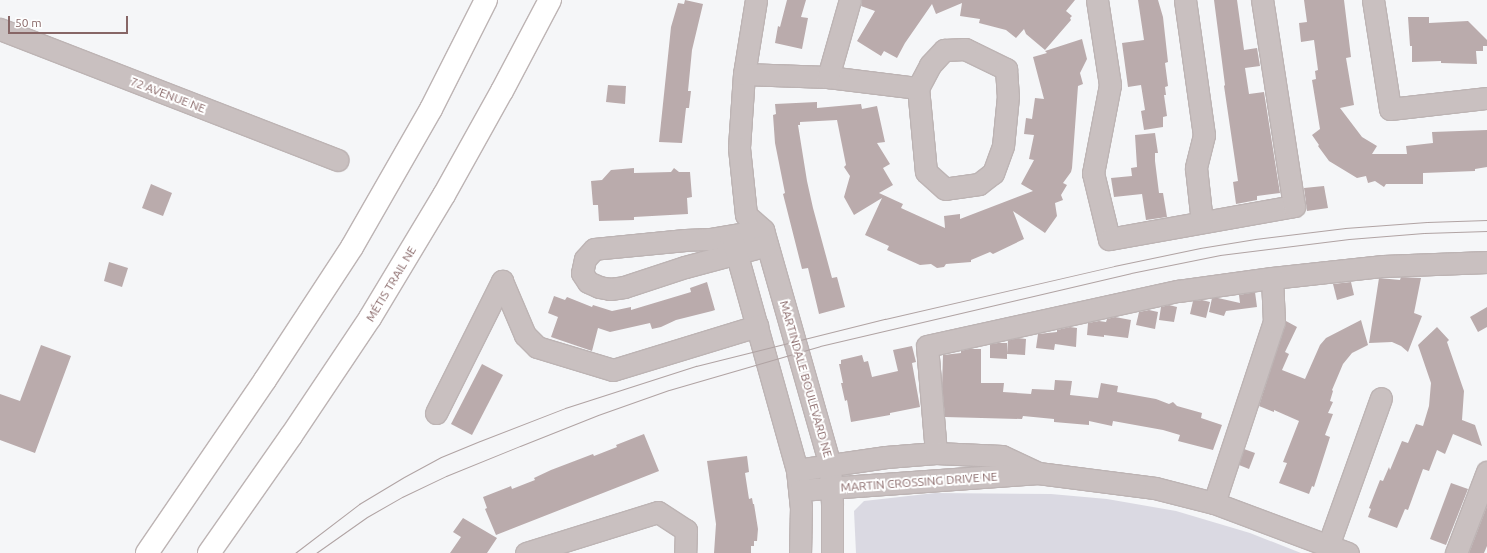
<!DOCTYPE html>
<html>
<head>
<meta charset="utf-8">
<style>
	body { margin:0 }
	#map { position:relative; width:1487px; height:553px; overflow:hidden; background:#f5f6f8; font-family:Ubuntu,sans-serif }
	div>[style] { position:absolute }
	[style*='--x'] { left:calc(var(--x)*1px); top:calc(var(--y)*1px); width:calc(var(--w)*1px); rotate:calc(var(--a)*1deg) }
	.green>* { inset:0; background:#dad9e2 }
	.building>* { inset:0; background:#baabac }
	.roads { filter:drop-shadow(1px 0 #bdb4b4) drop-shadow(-1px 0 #bdb4b4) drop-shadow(0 1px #bdb4b4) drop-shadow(0 -1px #bdb4b4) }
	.minor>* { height:21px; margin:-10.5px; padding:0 10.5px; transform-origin:10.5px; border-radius:10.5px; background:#c9c0c0 }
	.major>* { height:22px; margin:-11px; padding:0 11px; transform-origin:11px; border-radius:11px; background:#fff }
	.tram>* { height:1px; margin:-0.5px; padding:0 0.5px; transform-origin:0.5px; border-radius:0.5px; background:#b0a3a3 }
	span { translate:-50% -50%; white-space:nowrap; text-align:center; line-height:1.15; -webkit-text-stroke:4px #fff; paint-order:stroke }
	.street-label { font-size:12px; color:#876666 }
	.scale { position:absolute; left:8px; top:16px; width:120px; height:18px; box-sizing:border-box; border:2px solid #876666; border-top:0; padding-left:5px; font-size:12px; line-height:14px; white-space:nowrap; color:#876666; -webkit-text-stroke:3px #fff; paint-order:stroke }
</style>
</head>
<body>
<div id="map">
	<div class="green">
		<i style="clip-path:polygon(935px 493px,1051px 494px,1107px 499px,1176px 511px,1250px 533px,1301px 553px,856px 553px,854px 511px,864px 501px)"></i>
	</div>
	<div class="building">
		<i style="clip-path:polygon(685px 0,703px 4px,692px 50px,688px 91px,691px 91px,689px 108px,686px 108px,682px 143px,659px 142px,671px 27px,678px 3px,684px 4px)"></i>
		<i style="clip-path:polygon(787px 0,806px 0,801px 17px,808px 18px,802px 49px,775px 43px,778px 26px,780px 27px)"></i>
		<i style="clip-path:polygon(862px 0,1075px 0,1066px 11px,1072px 16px,1070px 18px,1071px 20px,1045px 50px,1026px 34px,1024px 29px,1016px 38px,1006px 30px,979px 23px,980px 19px,960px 16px,962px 3px,936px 14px,932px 4px,905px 43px,897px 58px,884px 51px,881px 56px,857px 41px,875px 11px,861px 6px)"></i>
		<i style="clip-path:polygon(1138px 0,1158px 0,1163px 17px,1168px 62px,1165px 63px,1168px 86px,1165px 87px,1166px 95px,1164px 95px,1167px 116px,1163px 117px,1163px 127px,1144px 130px,1141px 111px,1145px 110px,1141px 85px,1128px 87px,1122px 43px,1144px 40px)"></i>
		<i style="clip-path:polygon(1214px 0,1237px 0,1244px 50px,1257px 48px,1260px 66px,1245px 68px,1249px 94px,1264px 92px,1280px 193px,1257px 196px,1257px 200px,1236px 204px,1233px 182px,1238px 181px,1224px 86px,1225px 85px)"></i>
		<i style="clip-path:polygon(1304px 0,1344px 0,1351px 57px,1346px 58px,1354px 105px,1340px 108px,1362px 137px,1377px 146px,1372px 154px,1407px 154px,1406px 146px,1433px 143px,1432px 132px,1487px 130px,1487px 167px,1475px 169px,1475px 171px,1423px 173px,1423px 184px,1386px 184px,1384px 187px,1375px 181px,1368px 183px,1366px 176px,1357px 178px,1329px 161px,1318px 146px,1319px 145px,1312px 135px,1320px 129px,1312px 80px,1316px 79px,1315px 71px,1318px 70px,1314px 40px,1301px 42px,1299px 23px,1307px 22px)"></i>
		<i style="clip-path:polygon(1408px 17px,1429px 17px,1429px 23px,1468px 21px,1487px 40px,1487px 46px,1483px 46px,1483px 51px,1476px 51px,1477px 64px,1441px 63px,1441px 61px,1412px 62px,1412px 46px,1410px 46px)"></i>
		<i style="clip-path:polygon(1082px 39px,1087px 59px,1080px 73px,1083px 84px,1078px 86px,1072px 168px,1071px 172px,1063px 183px,1067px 185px,1061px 195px,1063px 200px,1055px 203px,1057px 216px,1045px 233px,1013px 211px,1024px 239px,993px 254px,990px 252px,971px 260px,971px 262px,946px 264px,944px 267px,937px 268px,931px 264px,920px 265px,887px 250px,889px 246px,865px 235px,882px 198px,854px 215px,844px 197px,850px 176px,844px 167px,846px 165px,837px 120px,800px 122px,800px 125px,798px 125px,807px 181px,813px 208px,832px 278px,837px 277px,845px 307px,819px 314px,808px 268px,802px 269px,783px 194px,785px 193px,775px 143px,773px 115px,776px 114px,775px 104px,817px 102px,817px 108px,861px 104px,862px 109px,877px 106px,885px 142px,877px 143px,890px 164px,883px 168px,893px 185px,879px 193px,903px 204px,901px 208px,945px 228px,944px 216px,960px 214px,960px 219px,1033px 191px,1021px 184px,1034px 160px,1029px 159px,1034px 135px,1024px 134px,1026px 118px,1032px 119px,1035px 98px,1044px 99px,1033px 57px,1047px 53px,1045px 51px)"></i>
		<i style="clip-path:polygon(608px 85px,626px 86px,625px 104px,606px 102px)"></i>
		<i style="clip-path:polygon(1155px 133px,1158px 153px,1155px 153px,1155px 161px,1159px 193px,1163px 193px,1167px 217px,1146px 220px,1142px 194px,1114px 197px,1111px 178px,1132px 176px,1131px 168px,1137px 167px,1135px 135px)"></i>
		<i style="clip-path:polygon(634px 168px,634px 173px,671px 172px,674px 168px,679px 172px,690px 172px,692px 197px,687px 198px,688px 214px,634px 217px,634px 220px,599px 221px,598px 205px,593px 205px,591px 181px,602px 180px,611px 170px)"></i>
		<i style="clip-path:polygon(151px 184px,172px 193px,163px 216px,142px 208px)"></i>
		<i style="clip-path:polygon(1324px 186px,1328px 208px,1307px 211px,1304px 188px)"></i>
		<i style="clip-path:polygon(109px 262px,128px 268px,122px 287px,104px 281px)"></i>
		<i style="clip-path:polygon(1401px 277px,1421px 278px,1414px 313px,1422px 316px,1408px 352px,1401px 346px,1392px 342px,1369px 343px,1379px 278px,1400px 280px)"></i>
		<i style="clip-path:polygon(707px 282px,715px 310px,712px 311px,676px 320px,661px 327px,652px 329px,650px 323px,610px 332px,598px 328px,592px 351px,551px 337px,558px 317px,548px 313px,554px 296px,565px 300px,567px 297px,592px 307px,593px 305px,612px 311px,631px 307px,631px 310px,691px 292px,690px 288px)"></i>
		<i style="clip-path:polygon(1351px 282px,1354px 295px,1337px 300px,1333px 284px)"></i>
		<i style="clip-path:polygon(1255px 292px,1257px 307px,1226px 311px,1224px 316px,1209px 312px,1212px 298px,1218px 298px,1240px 303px,1239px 295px)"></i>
		<i style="clip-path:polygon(1202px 300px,1210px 302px,1206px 318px,1190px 314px,1193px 301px)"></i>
		<i style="clip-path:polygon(1169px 305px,1177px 307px,1174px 322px,1159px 320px,1161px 307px)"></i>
		<i style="clip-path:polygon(1487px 307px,1487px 327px,1478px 332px,1470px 317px)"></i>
		<i style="clip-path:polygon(1149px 310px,1158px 312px,1155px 329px,1136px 325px,1139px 312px)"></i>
		<i style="clip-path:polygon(1115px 317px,1131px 320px,1128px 338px,1104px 335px,1104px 337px,1087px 335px,1088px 323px,1099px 321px,1106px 322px,1107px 319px)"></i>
		<i style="clip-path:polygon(1361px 320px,1368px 345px,1352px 353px,1343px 364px,1332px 390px,1333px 391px,1330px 401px,1333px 402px,1328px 413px,1333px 414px,1325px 435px,1330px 437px,1314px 487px,1312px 486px,1309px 494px,1279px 483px,1287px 463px,1283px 462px,1299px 421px,1274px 410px,1274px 412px,1259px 406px,1286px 321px,1297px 327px,1285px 352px,1289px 354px,1282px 370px,1305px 379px,1320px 345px,1326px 338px)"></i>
		<i style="clip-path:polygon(1070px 327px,1077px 328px,1076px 347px,1055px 344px,1054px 350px,1036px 348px,1038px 334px,1057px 332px,1057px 330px)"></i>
		<i style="clip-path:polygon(1437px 327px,1449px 340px,1447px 342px,1464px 391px,1462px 420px,1475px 425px,1482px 446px,1453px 434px,1445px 454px,1437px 450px,1429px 471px,1423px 469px,1408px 510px,1405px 509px,1397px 528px,1368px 517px,1371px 509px,1369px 508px,1380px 480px,1383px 481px,1389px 467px,1390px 470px,1402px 441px,1408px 443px,1416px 424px,1423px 426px,1429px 406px,1431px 383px,1418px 345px)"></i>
		<i style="clip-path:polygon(1018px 338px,1026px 339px,1025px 355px,1007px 354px,1008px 340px)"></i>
		<i style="clip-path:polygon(998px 343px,1007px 343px,1007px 359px,990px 358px,990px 344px)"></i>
		<i style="clip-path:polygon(41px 345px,71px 356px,35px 453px,0 440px,0 394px,20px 401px)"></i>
		<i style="clip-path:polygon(912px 346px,916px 362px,912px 363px,920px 407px,890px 413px,890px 415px,851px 422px,847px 400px,845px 401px,841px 383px,843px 383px,839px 364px,841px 364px,841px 360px,862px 355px,864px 362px,868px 361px,872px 377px,898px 371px,893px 350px)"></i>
		<i style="clip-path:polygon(968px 349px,981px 349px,981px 383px,1004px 383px,1003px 392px,1031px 394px,1032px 389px,1054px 390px,1055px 380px,1072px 381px,1070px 395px,1098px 398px,1101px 383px,1118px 386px,1117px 392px,1156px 399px,1169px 404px,1173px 402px,1177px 406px,1202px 413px,1201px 418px,1222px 425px,1213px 450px,1178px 441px,1180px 435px,1163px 430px,1113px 421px,1112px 426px,1089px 421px,1089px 425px,1054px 422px,1054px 419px,1023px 416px,1022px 419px,945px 417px,942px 387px,943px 355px,961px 353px,961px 351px)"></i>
		<i style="clip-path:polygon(482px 364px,503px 375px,472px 435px,451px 424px)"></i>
		<i style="clip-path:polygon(644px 434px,659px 471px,496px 535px,485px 509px,487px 508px,483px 497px,511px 486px,512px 489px,535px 480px,534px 478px,551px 470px,593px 454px,594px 456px,617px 447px,616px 445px)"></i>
		<i style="clip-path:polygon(1244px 449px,1255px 453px,1249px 469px,1239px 465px)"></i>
		<i style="clip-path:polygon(747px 456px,749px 472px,745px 473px,749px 499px,752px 498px,753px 504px,754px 504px,758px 529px,757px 541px,754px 541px,754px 546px,751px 546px,751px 553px,714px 553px,716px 524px,707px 461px)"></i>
		<i style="clip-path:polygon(1451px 483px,1468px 489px,1446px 545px,1430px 539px)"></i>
		<i style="clip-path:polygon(1487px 506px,1487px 546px,1484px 553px,1469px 553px)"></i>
		<i style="clip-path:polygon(463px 518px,497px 538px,487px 553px,450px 553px,461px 537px,453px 532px)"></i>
	</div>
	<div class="roads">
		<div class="minor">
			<i style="--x:756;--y:0;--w:75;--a:99.2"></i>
			<i style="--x:744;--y:74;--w:74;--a:93.9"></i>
			<i style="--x:739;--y:148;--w:67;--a:84"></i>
			<i style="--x:746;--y:215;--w:23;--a:41"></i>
			<i style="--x:763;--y:230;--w:244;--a:74.1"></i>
			<i style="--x:830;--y:465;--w:39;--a:87"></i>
			<i style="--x:832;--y:504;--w:49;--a:90"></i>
			<i style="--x:1097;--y:0;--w:86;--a:81.3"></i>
			<i style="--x:1110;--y:85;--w:90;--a:100.9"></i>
			<i style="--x:1093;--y:173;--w:68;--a:76.4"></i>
			<i style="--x:1109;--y:239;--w:188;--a:-10.1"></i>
			<i style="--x:1294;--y:206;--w:208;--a:-98.8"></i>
			<i style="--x:1185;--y:0;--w:136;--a:82"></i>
			<i style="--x:1204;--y:135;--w:34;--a:104"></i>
			<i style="--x:1196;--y:168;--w:54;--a:83.7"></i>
			<i style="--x:1373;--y:0;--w:110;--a:81.1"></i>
			<i style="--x:1390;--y:109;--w:98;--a:-6.5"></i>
			<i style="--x:0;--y:29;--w:362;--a:21.2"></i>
			<i style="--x:965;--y:49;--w:46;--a:26"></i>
			<i style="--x:1006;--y:69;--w:27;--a:86"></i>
			<i style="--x:1008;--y:96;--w:50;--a:95.7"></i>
			<i style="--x:1003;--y:146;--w:29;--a:110"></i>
			<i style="--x:993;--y:173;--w:18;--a:142"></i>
			<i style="--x:979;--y:184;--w:34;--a:172"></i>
			<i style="--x:945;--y:189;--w:25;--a:-138"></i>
			<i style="--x:926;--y:172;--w:84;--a:-95.4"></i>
			<i style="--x:918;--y:88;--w:26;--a:-62"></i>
			<i style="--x:930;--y:65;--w:21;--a:-47"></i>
			<i style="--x:944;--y:50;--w:21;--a:-3"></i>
			<i style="--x:744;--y:74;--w:84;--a:2"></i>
			<i style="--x:828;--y:77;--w:91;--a:7"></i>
			<i style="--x:828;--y:77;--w:80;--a:-74.1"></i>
			<i style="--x:763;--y:230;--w:54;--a:170.4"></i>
			<i style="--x:710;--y:239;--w:25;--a:178"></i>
			<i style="--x:685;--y:240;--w:91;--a:174.4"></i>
			<i style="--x:594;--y:249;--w:13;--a:132"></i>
			<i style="--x:585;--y:259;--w:14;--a:102"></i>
			<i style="--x:582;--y:273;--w:11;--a:56"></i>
			<i style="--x:588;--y:282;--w:12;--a:24"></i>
			<i style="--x:599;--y:287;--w:11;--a:10"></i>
			<i style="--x:610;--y:289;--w:14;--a:-8"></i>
			<i style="--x:624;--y:287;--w:64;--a:-18.2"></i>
			<i style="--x:685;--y:267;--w:85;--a:-15"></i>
			<i style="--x:733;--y:241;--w:238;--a:74.4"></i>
			<i style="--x:797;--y:470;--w:37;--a:84"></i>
			<i style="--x:801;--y:507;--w:46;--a:91.2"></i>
			<i style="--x:502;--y:281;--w:59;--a:66.9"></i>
			<i style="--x:525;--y:335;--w:17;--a:45"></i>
			<i style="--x:537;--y:347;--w:79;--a:16.8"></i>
			<i style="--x:613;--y:370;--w:151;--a:-17"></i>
			<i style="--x:436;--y:413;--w:148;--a:-63.4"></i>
			<i style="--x:936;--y:453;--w:107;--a:-94.8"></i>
			<i style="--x:927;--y:346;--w:257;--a:-12.4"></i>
			<i style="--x:1178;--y:291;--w:95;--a:-7.9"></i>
			<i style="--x:1272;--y:278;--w:112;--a:-6.2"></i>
			<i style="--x:1383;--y:266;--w:104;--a:-2.2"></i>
			<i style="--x:797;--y:470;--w:90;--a:-8.3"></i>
			<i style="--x:886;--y:457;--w:50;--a:-4.6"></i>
			<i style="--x:936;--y:453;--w:66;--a:2.6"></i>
			<i style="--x:1002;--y:456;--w:40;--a:25"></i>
			<i style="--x:800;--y:490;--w:239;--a:-4.1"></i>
			<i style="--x:1038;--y:473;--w:118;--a:7.3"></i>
			<i style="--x:1155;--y:488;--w:61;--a:14.3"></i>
			<i style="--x:1214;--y:503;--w:143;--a:20.5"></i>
			<i style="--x:1214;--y:503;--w:191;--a:-71.7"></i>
			<i style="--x:1274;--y:322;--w:44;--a:-92.6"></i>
			<i style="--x:1328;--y:546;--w:157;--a:-70.3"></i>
			<i style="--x:526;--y:553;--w:138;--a:-17.3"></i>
			<i style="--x:658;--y:512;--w:33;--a:33"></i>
			<i style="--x:686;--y:530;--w:23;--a:92"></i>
			<i style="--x:1456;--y:553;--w:87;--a:-69.1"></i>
		</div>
		<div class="major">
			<i style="--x:147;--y:553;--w:209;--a:-55.7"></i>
			<i style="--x:265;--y:380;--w:159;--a:-56.8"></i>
			<i style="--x:352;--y:247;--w:159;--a:-60.2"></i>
			<i style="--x:431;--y:109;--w:122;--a:-63.2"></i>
			<i style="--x:209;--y:553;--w:143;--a:-55"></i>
			<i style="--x:291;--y:436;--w:142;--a:-56.2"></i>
			<i style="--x:370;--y:318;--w:144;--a:-59"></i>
			<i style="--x:444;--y:195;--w:119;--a:-60.9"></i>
			<i style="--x:502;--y:91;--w:103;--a:-62.2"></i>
		</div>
	</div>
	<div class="tram">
		<i style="--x:295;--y:553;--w:81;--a:-37.4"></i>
		<i style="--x:359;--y:504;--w:52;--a:-31"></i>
		<i style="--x:404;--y:477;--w:42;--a:-28.4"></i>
		<i style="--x:441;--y:457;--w:42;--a:-22.3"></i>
		<i style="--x:480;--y:441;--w:91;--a:-21.2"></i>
		<i style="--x:565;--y:408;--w:138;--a:-17.8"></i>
		<i style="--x:696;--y:366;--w:195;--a:-14"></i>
		<i style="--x:885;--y:319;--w:235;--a:-13"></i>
		<i style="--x:1114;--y:266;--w:88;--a:-11.8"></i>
		<i style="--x:1200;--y:248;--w:56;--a:-9.3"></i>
		<i style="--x:1255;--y:239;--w:91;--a:-7"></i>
		<i style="--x:1345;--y:228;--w:82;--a:-4.2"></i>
		<i style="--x:1427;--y:222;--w:60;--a:-1.9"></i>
		<i style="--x:316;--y:553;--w:62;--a:-35.2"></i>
		<i style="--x:367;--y:517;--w:40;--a:-29.7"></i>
		<i style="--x:402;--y:497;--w:49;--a:-25.5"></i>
		<i style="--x:446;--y:476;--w:80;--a:-22.1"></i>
		<i style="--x:520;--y:446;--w:84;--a:-21.7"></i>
		<i style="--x:598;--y:415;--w:75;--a:-19.4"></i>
		<i style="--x:669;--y:390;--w:157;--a:-16.2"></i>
		<i style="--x:820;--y:346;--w:319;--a:-13.2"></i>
		<i style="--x:1131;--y:273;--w:91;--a:-11.4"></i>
		<i style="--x:1220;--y:255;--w:130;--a:-7.1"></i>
		<i style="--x:1349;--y:239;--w:75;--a:-4.6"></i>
		<i style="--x:1424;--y:233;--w:63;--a:-1.8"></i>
	</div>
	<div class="street-label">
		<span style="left:168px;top:95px;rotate:21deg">72 AVENUE NE</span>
		<span style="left:391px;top:284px;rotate:-59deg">MÉTIS TRAIL NE</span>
		<span style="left:806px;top:379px;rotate:74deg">MARTINDALE BOULEVARD NE</span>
		<span style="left:919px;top:482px;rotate:-4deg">MARTIN CROSSING DRIVE NE</span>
	</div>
	<div class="scale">50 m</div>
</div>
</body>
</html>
